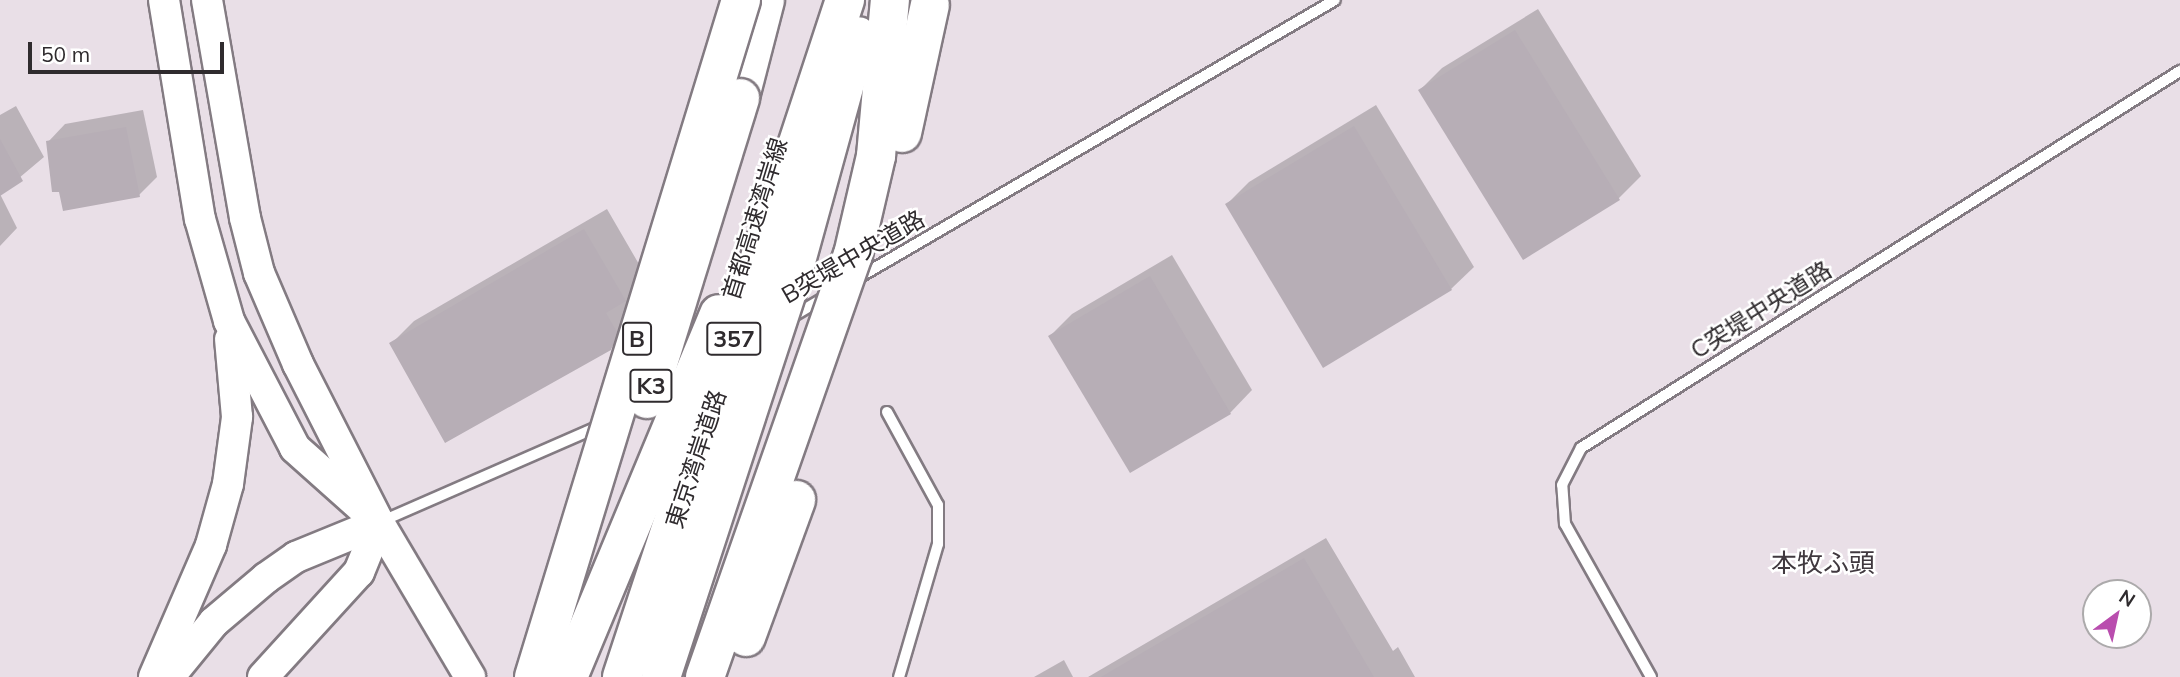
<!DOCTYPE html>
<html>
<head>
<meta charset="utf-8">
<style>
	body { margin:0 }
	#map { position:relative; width:2180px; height:677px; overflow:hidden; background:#e9dfe7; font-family:Mulish,"Noto Sans JP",sans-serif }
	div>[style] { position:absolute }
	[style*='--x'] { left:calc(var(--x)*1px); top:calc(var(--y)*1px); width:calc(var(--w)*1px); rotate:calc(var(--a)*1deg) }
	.shadow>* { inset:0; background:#0003 }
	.building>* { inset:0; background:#b7aeb6 }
	.roads { filter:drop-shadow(2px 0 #837b82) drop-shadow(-2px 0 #837b82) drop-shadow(0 2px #837b82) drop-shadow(0 -2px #837b82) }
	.lane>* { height:10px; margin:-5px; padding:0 5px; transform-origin:5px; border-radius:5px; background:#fff }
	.secondary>* { height:30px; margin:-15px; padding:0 15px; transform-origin:15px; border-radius:15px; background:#fff }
	.highway>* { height:38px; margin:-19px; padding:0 19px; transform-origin:19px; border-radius:19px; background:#fff }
	.bridges { filter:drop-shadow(2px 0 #837b82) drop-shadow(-2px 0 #837b82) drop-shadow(0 2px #837b82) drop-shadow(0 -2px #837b82) }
	.highway-bridge>* { height:38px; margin:-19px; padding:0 19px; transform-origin:19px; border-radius:19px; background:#fff }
	span { translate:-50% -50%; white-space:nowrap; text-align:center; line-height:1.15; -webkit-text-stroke:5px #fff; paint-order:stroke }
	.shield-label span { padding:2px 5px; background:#fff; border:2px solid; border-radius:5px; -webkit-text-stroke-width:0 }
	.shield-label { font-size:23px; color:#2f2b2e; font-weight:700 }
	.street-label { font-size:24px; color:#2f2b2e }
	.neighbourhood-label { font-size:26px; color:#40393f }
	.north { position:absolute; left:2082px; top:579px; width:70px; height:70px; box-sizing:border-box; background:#fff; border:2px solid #acaaab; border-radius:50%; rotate:33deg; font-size:19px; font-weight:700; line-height:28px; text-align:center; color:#2f2b2e }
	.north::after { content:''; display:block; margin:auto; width:24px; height:32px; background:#b94dae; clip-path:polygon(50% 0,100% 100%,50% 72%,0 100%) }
	.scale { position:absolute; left:28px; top:42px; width:196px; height:32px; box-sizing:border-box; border:4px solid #2f2b2e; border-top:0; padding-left:9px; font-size:21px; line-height:24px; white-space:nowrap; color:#2f2b2e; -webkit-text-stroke:5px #fff; paint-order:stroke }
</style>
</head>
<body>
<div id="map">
	<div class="shadow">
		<i style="clip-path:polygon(1538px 9px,1641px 176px,1619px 198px,1523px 257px,1420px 90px,1442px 68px)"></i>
		<i style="clip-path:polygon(1376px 105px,1474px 267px,1451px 289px,1227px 204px,1249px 182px)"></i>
		<i style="clip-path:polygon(16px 106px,44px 157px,0 194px,17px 228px,0 246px,0 115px)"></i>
		<i style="clip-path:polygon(143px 110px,157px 177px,139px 195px,48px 142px,65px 124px)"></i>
		<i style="clip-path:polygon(607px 209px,647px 278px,630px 295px,638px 309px,633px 326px,610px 349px,392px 343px,414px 321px)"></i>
		<i style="clip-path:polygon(1172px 255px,1252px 390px,1230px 413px,1130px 471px,1050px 336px,1072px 314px)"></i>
		<i style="clip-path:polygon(1326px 538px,1393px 651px,1398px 647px,1415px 677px,1088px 677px)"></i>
		<i style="clip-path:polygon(1064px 660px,1073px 677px,1034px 677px)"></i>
	</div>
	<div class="building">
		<i style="clip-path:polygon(1515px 30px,1620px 200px,1523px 260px,1418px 90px)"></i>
		<i style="clip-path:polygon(1354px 126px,1452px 290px,1323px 368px,1225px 204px)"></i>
		<i style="clip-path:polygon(126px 127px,140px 197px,63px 211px,59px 192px,52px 192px,46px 141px)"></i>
		<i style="clip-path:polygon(0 139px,23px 181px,0 196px)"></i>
		<i style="clip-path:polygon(584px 229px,626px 301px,606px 313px,617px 332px,611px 350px,445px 443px,389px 343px)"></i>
		<i style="clip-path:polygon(1150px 276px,1231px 414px,1130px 473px,1048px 336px)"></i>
		<i style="clip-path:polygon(1304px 558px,1374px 677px,1101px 677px)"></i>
	</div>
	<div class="roads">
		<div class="lane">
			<i style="--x:856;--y:279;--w:554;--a:-30.22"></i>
			<i style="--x:790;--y:318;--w:43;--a:-30.7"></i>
			<i style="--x:887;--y:412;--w:106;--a:61.3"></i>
			<i style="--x:938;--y:505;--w:39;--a:90"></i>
			<i style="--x:938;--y:544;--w:139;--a:106.3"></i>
			<i style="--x:380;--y:522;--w:242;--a:-23.6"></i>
			<i style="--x:1651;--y:677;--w:176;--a:-119.3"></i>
			<i style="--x:1565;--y:524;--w:39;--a:-94"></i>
			<i style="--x:1562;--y:485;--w:42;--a:-62.8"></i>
			<i style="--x:1581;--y:448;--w:708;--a:-32.19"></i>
		</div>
		<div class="secondary">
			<i style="--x:164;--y:0;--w:222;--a:80.7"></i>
			<i style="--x:200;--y:219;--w:106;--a:74.1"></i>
			<i style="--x:229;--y:321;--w:143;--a:62.5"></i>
			<i style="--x:295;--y:448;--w:98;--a:41.7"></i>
			<i style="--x:207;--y:0;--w:221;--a:80.1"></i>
			<i style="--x:245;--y:218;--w:57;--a:75.7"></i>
			<i style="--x:259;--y:273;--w:99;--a:66.8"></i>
			<i style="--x:298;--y:364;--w:178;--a:63"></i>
			<i style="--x:379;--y:523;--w:179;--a:59.4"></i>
			<i style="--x:154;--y:677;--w:144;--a:-66.6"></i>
			<i style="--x:211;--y:545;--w:63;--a:-74.4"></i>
			<i style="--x:228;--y:484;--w:68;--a:-82.3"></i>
			<i style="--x:237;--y:417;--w:78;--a:-95.1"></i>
			<i style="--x:169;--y:677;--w:71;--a:-50.7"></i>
			<i style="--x:214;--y:622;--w:68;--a:-40.2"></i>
			<i style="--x:266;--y:578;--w:37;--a:-35"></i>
			<i style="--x:296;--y:557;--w:90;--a:-22.3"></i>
			<i style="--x:263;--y:677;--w:142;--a:-47.6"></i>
			<i style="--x:359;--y:572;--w:53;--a:-67.8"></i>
		</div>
		<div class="highway">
			<i style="--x:741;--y:93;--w:96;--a:-75.5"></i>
		</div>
	</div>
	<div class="bridges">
		<div class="highway-bridge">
			<i style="--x:902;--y:133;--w:131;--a:-77.7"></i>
			<i style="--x:647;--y:399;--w:315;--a:-72.8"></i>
			<i style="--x:746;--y:637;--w:146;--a:-69.9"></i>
			<i style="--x:534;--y:677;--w:708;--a:-73"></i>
			<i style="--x:568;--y:677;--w:393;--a:-67.4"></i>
			<i style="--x:622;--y:677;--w:713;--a:-71.77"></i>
			<i style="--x:661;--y:677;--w:415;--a:-71.9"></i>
			<i style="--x:790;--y:283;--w:256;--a:-74.6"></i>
			<i style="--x:705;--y:677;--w:447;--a:-70.7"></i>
			<i style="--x:853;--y:255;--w:102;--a:-76.9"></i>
			<i style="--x:876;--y:156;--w:157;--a:-84.9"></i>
		</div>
	</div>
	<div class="shield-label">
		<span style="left:637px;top:339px">B</span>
		<span style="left:734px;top:339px">357</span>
		<span style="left:651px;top:386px">K3</span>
	</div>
	<div class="street-label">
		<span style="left:755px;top:219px;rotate:-73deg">首都高速湾岸線</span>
		<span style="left:853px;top:257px;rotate:-30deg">B突堤中央道路</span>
		<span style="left:1761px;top:310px;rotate:-32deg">C突堤中央道路</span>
		<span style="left:696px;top:459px;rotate:-72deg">東京湾岸道路</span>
	</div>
	<div class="neighbourhood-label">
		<span style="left:1823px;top:563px">本牧ふ頭</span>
	</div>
	<div class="north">N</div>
	<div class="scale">50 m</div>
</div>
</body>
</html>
